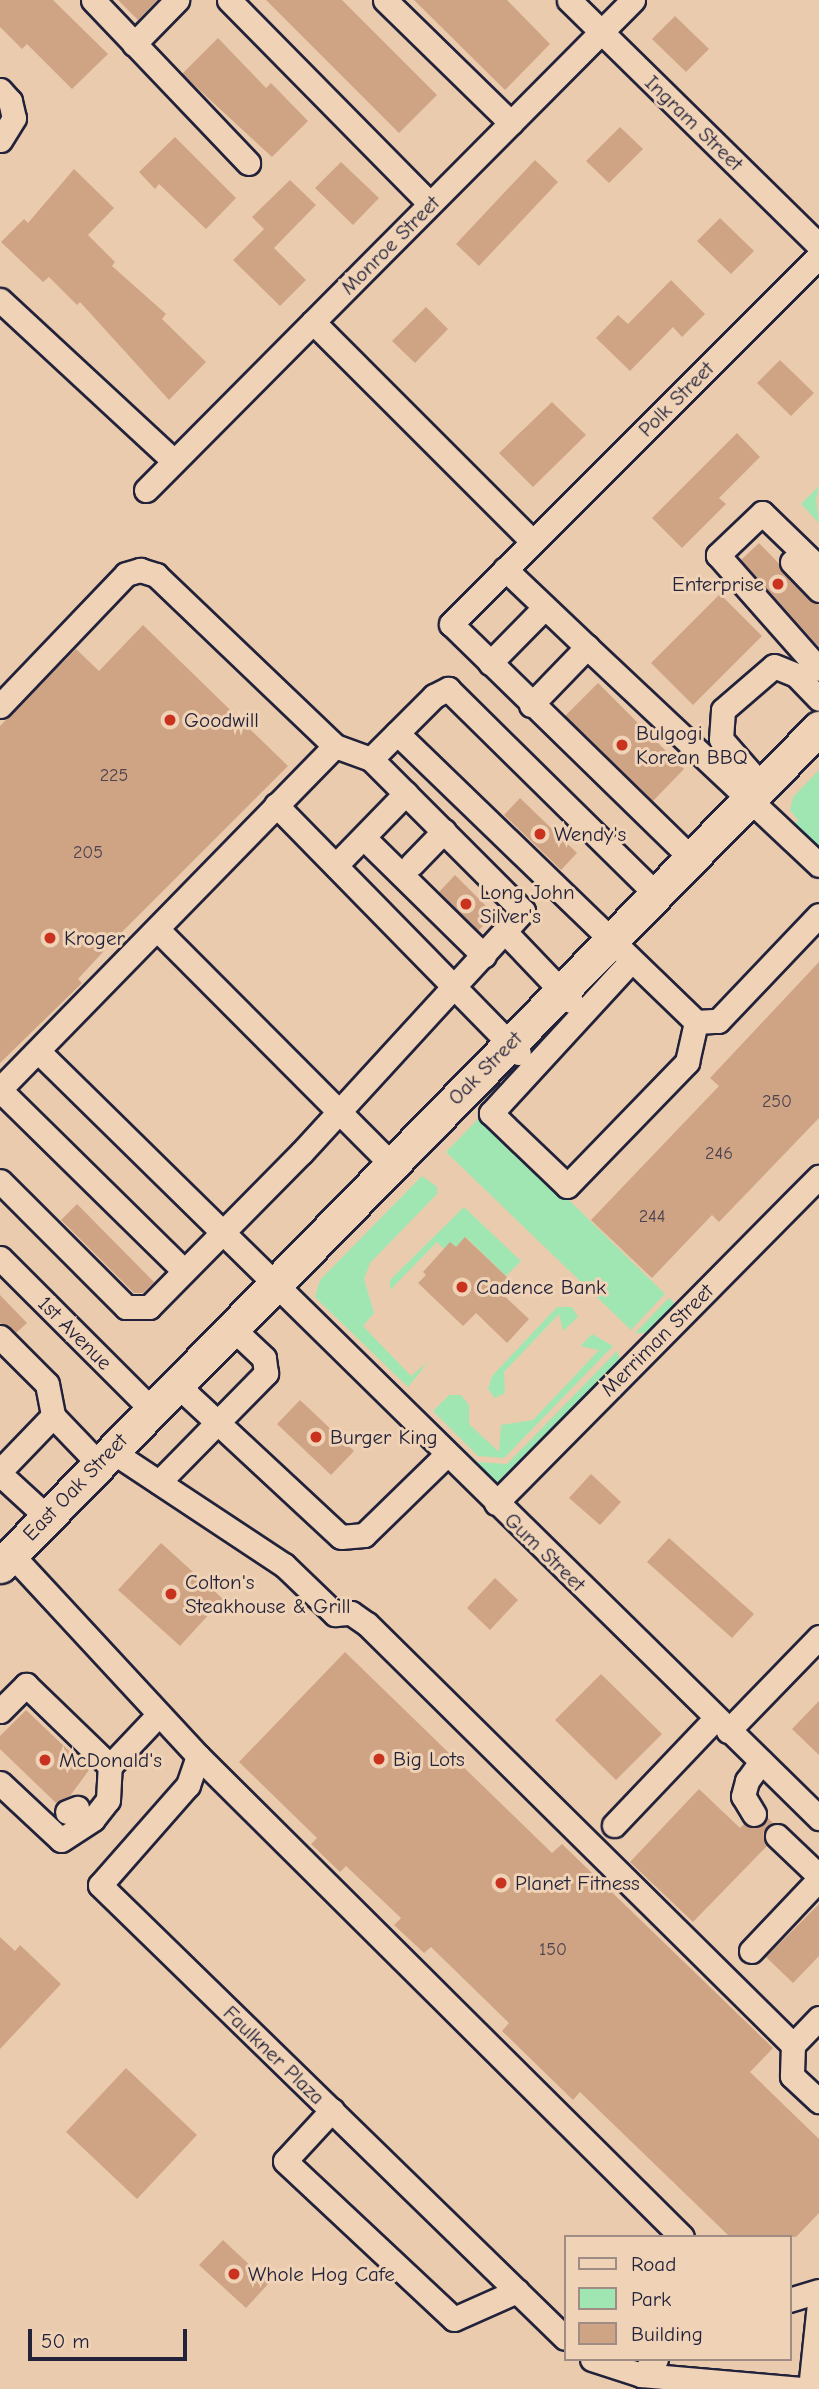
<!DOCTYPE html>
<html>
<head>
<meta charset="utf-8">
<style>
	body { margin:0 }
	#map { position:relative; width:819px; height:2389px; overflow:hidden; background:#ebcbad; font-family:"Comic Neue",sans-serif }
	div>[style] { position:absolute }
	[style*='--x'] { left:calc(var(--x)*1px); top:calc(var(--y)*1px); width:calc(var(--w)*1px); rotate:calc(var(--a)*1deg) }
	.green>* { inset:0; background:#a0e6b2 }
	.building>* { inset:0; background:#cfa485 }
	.roads { filter:drop-shadow(2px 0 #22223b) drop-shadow(-2px 0 #22223b) drop-shadow(0 2px #22223b) drop-shadow(0 -2px #22223b) }
	.minor>* { height:23px; margin:-11.5px; padding:0 11.5px; transform-origin:11.5px; border-radius:11.5px; background:#f0d3b6 }
	.highway>* { height:33px; margin:-16.5px; padding:0 16.5px; transform-origin:16.5px; border-radius:16.5px; background:#f0d3b6 }
	.dots>* { width:19px; height:19px; translate:-50% -50%; box-sizing:border-box; border:4px solid #f0d3b6; border-radius:50% }
	span { translate:-50% -50%; white-space:nowrap; text-align:center; line-height:1.15; -webkit-text-stroke:6px #f0d3b6; paint-order:stroke }
	.number-label { font-size:18px; color:#4d424e }
	.number-label span { -webkit-text-stroke-width:0 }
	.street-label { font-size:21px; color:#22223b }
	.poi-label { font-size:21px; color:#22223b }
	.right { translate:-100% -50%; text-align:right }
	.left { translate:0 -50%; text-align:left }
	.legend { position:absolute; left:564px; top:2235px; width:228px; height:126px; box-sizing:border-box; background:#f0d3b6; border:2px solid #9e8c85; margin:0; padding:9px 12px; list-style:none; font-size:21px; color:#22223b }
	.legend li { display:flex; align-items:center; gap:14px; height:35px }
	.legend b { width:35px; border:2px solid #9e8c85 }
	.scale { position:absolute; left:28px; top:2329px; width:159px; height:32px; box-sizing:border-box; border:4px solid #22223b; border-top:0; padding-left:9px; font-size:21px; line-height:24px; white-space:nowrap; color:#22223b; -webkit-text-stroke:5px #f0d3b6; paint-order:stroke }
</style>
</head>
<body>
<div id="map">
	<div class="green">
		<i style="clip-path:polygon(819px 486px,816px 500px,819px 523px,801px 504px)"></i>
		<i style="clip-path:polygon(819px 770px,819px 851px,793px 826px,798px 820px,790px 810px,793px 797px)"></i>
		<i style="clip-path:polygon(482px 1115px,665px 1294px,631px 1330px,446px 1152px)"></i>
		<i style="clip-path:polygon(422px 1176px,437px 1187px,437px 1194px,370px 1263px,364px 1279px,374px 1313px,363px 1326px,411px 1376px,428px 1362px,408px 1387px,315px 1297px,320px 1280px)"></i>
		<i style="clip-path:polygon(464px 1207px,521px 1261px,506px 1276px,466px 1237px,456px 1247px,444px 1249px,437px 1242px,390px 1290px,390px 1280px)"></i>
		<i style="clip-path:polygon(669px 1298px,678px 1307px,654px 1333px,635px 1333px)"></i>
		<i style="clip-path:polygon(557px 1307px,572px 1307px,578px 1317px,563px 1331px,559px 1314px,504px 1372px,505px 1393px,495px 1398px,488px 1389px,492px 1376px)"></i>
		<i style="clip-path:polygon(592px 1334px,613px 1346px,504px 1458px,478px 1456px,433px 1411px,449px 1395px,461px 1395px,469px 1405px,469px 1424px,499px 1452px,501px 1425px,533px 1420px,599px 1350px,580px 1346px)"></i>
		<i style="clip-path:polygon(617px 1351px,621px 1362px,503px 1482px,495px 1483px,483px 1476px,433px 1424px,433px 1419px,477px 1462px,507px 1464px)"></i>
	</div>
	<div class="building">
		<i style="clip-path:polygon(0 0,53px 0,108px 54px,72px 89px,27px 44px,22px 49px,0 27px)"></i>
		<i style="clip-path:polygon(118px 0,157px 0,138px 20px)"></i>
		<i style="clip-path:polygon(266px 0,342px 0,437px 95px,399px 133px)"></i>
		<i style="clip-path:polygon(414px 0,507px 0,550px 44px,505px 90px)"></i>
		<i style="clip-path:polygon(675px 16px,709px 49px,686px 72px,652px 39px)"></i>
		<i style="clip-path:polygon(218px 38px,266px 88px,271px 83px,308px 121px,272px 157px,182px 74px)"></i>
		<i style="clip-path:polygon(620px 127px,643px 149px,609px 183px,586px 161px)"></i>
		<i style="clip-path:polygon(175px 137px,236px 198px,206px 229px,159px 184px,155px 189px,139px 172px)"></i>
		<i style="clip-path:polygon(535px 160px,558px 182px,479px 266px,456px 244px)"></i>
		<i style="clip-path:polygon(341px 162px,379px 198px,353px 225px,315px 188px)"></i>
		<i style="clip-path:polygon(74px 169px,114px 208px,88px 235px,115px 262px,112px 266px,166px 314px,162px 319px,206px 362px,169px 400px,80px 302px,77px 305px,49px 277px,43px 282px,1px 242px,24px 219px,28px 223px)"></i>
		<i style="clip-path:polygon(290px 180px,316px 205px,274px 248px,306px 280px,280px 306px,233px 260px,264px 229px,252px 217px)"></i>
		<i style="clip-path:polygon(720px 218px,754px 251px,731px 274px,697px 241px)"></i>
		<i style="clip-path:polygon(671px 280px,705px 314px,682px 337px,673px 327px,630px 371px,596px 338px,618px 315px,628px 324px)"></i>
		<i style="clip-path:polygon(426px 307px,448px 329px,415px 363px,392px 341px)"></i>
		<i style="clip-path:polygon(780px 360px,814px 393px,791px 416px,757px 383px)"></i>
		<i style="clip-path:polygon(552px 402px,586px 435px,533px 487px,499px 453px)"></i>
		<i style="clip-path:polygon(737px 433px,760px 457px,719px 498px,726px 504px,682px 548px,652px 518px)"></i>
		<i style="clip-path:polygon(759px 543px,819px 605px,819px 647px,741px 560px)"></i>
		<i style="clip-path:polygon(720px 594px,762px 636px,693px 705px,651px 663px)"></i>
		<i style="clip-path:polygon(143px 625px,288px 766px,114px 940px,78px 979px,82px 983px,0 1063px,0 726px,76px 649px,99px 671px)"></i>
		<i style="clip-path:polygon(598px 683px,684px 769px,653px 801px,565px 716px)"></i>
		<i style="clip-path:polygon(520px 798px,577px 853px,561px 870px,504px 815px)"></i>
		<i style="clip-path:polygon(455px 875px,494px 914px,478px 931px,439px 892px)"></i>
		<i style="clip-path:polygon(819px 962px,819px 1118px,719px 1222px,712px 1215px,652px 1278px,591px 1220px,719px 1086px,710px 1078px)"></i>
		<i style="clip-path:polygon(77px 1204px,154px 1282px,143px 1293px,134px 1293px,61px 1220px)"></i>
		<i style="clip-path:polygon(465px 1237px,509px 1279px,498px 1290px,529px 1319px,507px 1343px,476px 1313px,463px 1326px,418px 1283px,426px 1275px,423px 1272px,450px 1242px,456px 1247px)"></i>
		<i style="clip-path:polygon(0 1295px,27px 1323px,16px 1333px,0 1323px)"></i>
		<i style="clip-path:polygon(300px 1400px,354px 1451px,331px 1475px,277px 1424px)"></i>
		<i style="clip-path:polygon(591px 1474px,621px 1502px,600px 1525px,569px 1498px)"></i>
		<i style="clip-path:polygon(669px 1538px,754px 1614px,732px 1638px,647px 1562px)"></i>
		<i style="clip-path:polygon(161px 1543px,223px 1599px,180px 1646px,118px 1590px)"></i>
		<i style="clip-path:polygon(495px 1578px,518px 1600px,490px 1630px,467px 1608px)"></i>
		<i style="clip-path:polygon(345px 1652px,552px 1853px,562px 1844px,773px 2048px,750px 2072px,819px 2139px,819px 2213px,796px 2237px,730px 2237px,580px 2092px,573px 2100px,502px 2031px,509px 2023px,431px 1947px,424px 1953px,394px 1925px,401px 1918px,346px 1866px,340px 1872px,311px 1844px,317px 1838px,239px 1762px)"></i>
		<i style="clip-path:polygon(601px 1674px,662px 1734px,616px 1780px,555px 1720px)"></i>
		<i style="clip-path:polygon(819px 1701px,819px 1755px,792px 1729px)"></i>
		<i style="clip-path:polygon(26px 1710px,89px 1770px,70px 1796px,56px 1803px,0 1749px,0 1736px)"></i>
		<i style="clip-path:polygon(699px 1789px,740px 1828px,744px 1824px,761px 1826px,767px 1817px,773px 1823px,763px 1833px,767px 1846px,693px 1922px,630px 1862px)"></i>
		<i style="clip-path:polygon(819px 1904px,819px 1956px,793px 1983px,766px 1957px)"></i>
		<i style="clip-path:polygon(0 1937px,15px 1951px,20px 1945px,61px 1984px,0 2049px)"></i>
		<i style="clip-path:polygon(126px 2068px,197px 2135px,137px 2199px,66px 2132px)"></i>
		<i style="clip-path:polygon(223px 2240px,269px 2283px,246px 2308px,199px 2265px)"></i>
	</div>
	<div class="roads">
		<div class="minor">
			<i style="--x:93;--y:0;--w:225;--a:46.4"></i>
			<i style="--x:229;--y:0;--w:286;--a:45.4"></i>
			<i style="--x:385;--y:0;--w:176;--a:44.3"></i>
			<i style="--x:569;--y:0;--w:351;--a:44.5"></i>
			<i style="--x:134;--y:44;--w:62;--a:-45.7"></i>
			<i style="--x:0;--y:90;--w:15;--a:48"></i>
			<i style="--x:10;--y:101;--w:17;--a:77"></i>
			<i style="--x:14;--y:118;--w:26;--a:122"></i>
			<i style="--x:0;--y:300;--w:237;--a:42.8"></i>
			<i style="--x:313;--y:322;--w:311;--a:45"></i>
			<i style="--x:146;--y:490;--w:691;--a:-45.18"></i>
			<i style="--x:792;--y:562;--w:39;--a:46"></i>
			<i style="--x:819;--y:568;--w:79;--a:-136"></i>
			<i style="--x:762;--y:513;--w:61;--a:136.3"></i>
			<i style="--x:718;--y:555;--w:152;--a:48.5"></i>
			<i style="--x:505;--y:569;--w:113;--a:43.6"></i>
			<i style="--x:490;--y:663;--w:78;--a:-45.5"></i>
			<i style="--x:531;--y:705;--w:81;--a:-46"></i>
			<i style="--x:587;--y:647;--w:318;--a:43.2"></i>
			<i style="--x:0;--y:706;--w:182;--a:-46.3"></i>
			<i style="--x:126;--y:574;--w:15;--a:-16"></i>
			<i style="--x:140;--y:570;--w:17;--a:17"></i>
			<i style="--x:156;--y:575;--w:248;--a:43.7"></i>
			<i style="--x:335;--y:746;--w:38;--a:20"></i>
			<i style="--x:371;--y:759;--w:215;--a:45"></i>
			<i style="--x:523;--y:911;--w:328;--a:132.5"></i>
			<i style="--x:301;--y:1153;--w:216;--a:134.6"></i>
			<i style="--x:149;--y:1307;--w:23;--a:180"></i>
			<i style="--x:126;--y:1307;--w:178;--a:-135"></i>
			<i style="--x:397;--y:733;--w:416;--a:44"></i>
			<i style="--x:696;--y:1022;--w:22;--a:-3"></i>
			<i style="--x:718;--y:1021;--w:146;--a:-46.4"></i>
			<i style="--x:371;--y:759;--w:89;--a:-45"></i>
			<i style="--x:434;--y:696;--w:16;--a:-27"></i>
			<i style="--x:448;--y:689;--w:292;--a:44.6"></i>
			<i style="--x:762;--y:786;--w:62;--a:-131.1"></i>
			<i style="--x:721;--y:739;--w:29;--a:-86"></i>
			<i style="--x:723;--y:710;--w:67;--a:-40.8"></i>
			<i style="--x:774;--y:666;--w:24;--a:22"></i>
			<i style="--x:796;--y:675;--w:33;--a:46"></i>
			<i style="--x:276;--y:805;--w:347;--a:45.6"></i>
			<i style="--x:364;--y:838;--w:168;--a:44.5"></i>
			<i style="--x:691;--y:858;--w:335;--a:-135.7"></i>
			<i style="--x:451;--y:624;--w:520;--a:-45"></i>
			<i style="--x:412;--y:864;--w:46;--a:-45.9"></i>
			<i style="--x:336;--y:865;--w:100;--a:-45.8"></i>
			<i style="--x:157;--y:929;--w:330;--a:45.1"></i>
			<i style="--x:506;--y:933;--w:94;--a:46.3"></i>
			<i style="--x:631;--y:961;--w:207;--a:132.6"></i>
			<i style="--x:491;--y:1113;--w:105;--a:43.8"></i>
			<i style="--x:567;--y:1186;--w:173;--a:-45.9"></i>
			<i style="--x:687;--y:1062;--w:41;--a:-77.3"></i>
			<i style="--x:38;--y:1051;--w:1095;--a:44.48"></i>
			<i style="--x:0;--y:1089;--w:479;--a:-45.7"></i>
			<i style="--x:0;--y:1090;--w:258;--a:44.5"></i>
			<i style="--x:0;--y:1258;--w:212;--a:45"></i>
			<i style="--x:0;--y:1337;--w:66;--a:45"></i>
			<i style="--x:47;--y:1384;--w:33;--a:79"></i>
			<i style="--x:53;--y:1416;--w:65;--a:46.2"></i>
			<i style="--x:175;--y:1383;--w:226;--a:42.9"></i>
			<i style="--x:341;--y:1537;--w:23;--a:-5"></i>
			<i style="--x:364;--y:1535;--w:115;--a:-44.3"></i>
			<i style="--x:110;--y:1450;--w:209;--a:33.5"></i>
			<i style="--x:284;--y:1565;--w:71;--a:43.9"></i>
			<i style="--x:335;--y:1614;--w:16;--a:-4"></i>
			<i style="--x:351;--y:1613;--w:19;--a:35"></i>
			<i style="--x:367;--y:1624;--w:599;--a:44.66"></i>
			<i style="--x:0;--y:1471;--w:76;--a:-46.1"></i>
			<i style="--x:0;--y:1474;--w:64;--a:42.5"></i>
			<i style="--x:159;--y:1482;--w:153;--a:-45.5"></i>
			<i style="--x:266;--y:1373;--w:15;--a:-98"></i>
			<i style="--x:264;--y:1358;--w:45;--a:-136.8"></i>
			<i style="--x:496;--y:1503;--w:459;--a:-45.3"></i>
			<i style="--x:11;--y:1554;--w:275;--a:47.2"></i>
			<i style="--x:198;--y:1756;--w:682;--a:44.82"></i>
			<i style="--x:0;--y:1711;--w:37;--a:-45"></i>
			<i style="--x:26;--y:1685;--w:117;--a:44"></i>
			<i style="--x:728;--y:1731;--w:131;--a:-45.9"></i>
			<i style="--x:198;--y:1756;--w:31;--a:109"></i>
			<i style="--x:188;--y:1785;--w:133;--a:131.3"></i>
			<i style="--x:100;--y:1885;--w:649;--a:44.25"></i>
			<i style="--x:0;--y:1783;--w:83;--a:43.1"></i>
			<i style="--x:61;--y:1840;--w:38;--a:-33"></i>
			<i style="--x:93;--y:1819;--w:24;--a:-52"></i>
			<i style="--x:108;--y:1800;--w:34;--a:-87"></i>
			<i style="--x:110;--y:1766;--w:71;--a:-46.7"></i>
			<i style="--x:67;--y:1812;--w:11;--a:-22"></i>
			<i style="--x:754;--y:1814;--w:21;--a:-121"></i>
			<i style="--x:743;--y:1796;--w:16;--a:-75"></i>
			<i style="--x:747;--y:1781;--w:24;--a:-54"></i>
			<i style="--x:614;--y:1825;--w:146;--a:-46.4"></i>
			<i style="--x:777;--y:1836;--w:58;--a:43.6"></i>
			<i style="--x:751;--y:1951;--w:99;--a:-46.6"></i>
			<i style="--x:819;--y:2018;--w:37;--a:134"></i>
			<i style="--x:793;--y:2045;--w:31;--a:92"></i>
			<i style="--x:792;--y:2076;--w:37;--a:43"></i>
			<i style="--x:332;--y:2110;--w:69;--a:132.7"></i>
			<i style="--x:285;--y:2161;--w:231;--a:43.1"></i>
			<i style="--x:454;--y:2319;--w:69;--a:-24"></i>
			<i style="--x:789;--y:2300;--w:31;--a:-17"></i>
			<i style="--x:592;--y:2359;--w:52;--a:18.1"></i>
			<i style="--x:641;--y:2375;--w:22;--a:-47"></i>
			<i style="--x:641;--y:2375;--w:161;--a:5"></i>
			<i style="--x:810;--y:2389;--w:85;--a:-84"></i>
		</div>
		<div class="highway">
			<i style="--x:0;--y:1566;--w:1172;--a:-45.66"></i>
		</div>
	</div>
	<div class="dots">
		<i style="left:778px;top:584px;background:#c8321e"></i>
		<i style="left:170px;top:720px;background:#c8321e"></i>
		<i style="left:622px;top:745px;background:#c8321e"></i>
		<i style="left:540px;top:834px;background:#c8321e"></i>
		<i style="left:466px;top:904px;background:#c8321e"></i>
		<i style="left:50px;top:938px;background:#c8321e"></i>
		<i style="left:462px;top:1287px;background:#c8321e"></i>
		<i style="left:316px;top:1437px;background:#c8321e"></i>
		<i style="left:171px;top:1594px;background:#c8321e"></i>
		<i style="left:379px;top:1759px;background:#c8321e"></i>
		<i style="left:45px;top:1760px;background:#c8321e"></i>
		<i style="left:501px;top:1883px;background:#c8321e"></i>
		<i style="left:234px;top:2274px;background:#c8321e"></i>
	</div>
	<div class="number-label">
		<span style="left:114px;top:776px">225</span>
		<span style="left:88px;top:853px">205</span>
		<span style="left:777px;top:1102px">250</span>
		<span style="left:719px;top:1154px">246</span>
		<span style="left:652px;top:1217px">244</span>
		<span style="left:553px;top:1950px">150</span>
	</div>
	<div class="street-label">
		<span style="left:694px;top:123px;rotate:44deg">Ingram Street</span>
		<span style="left:390px;top:245px;rotate:-45deg">Monroe Street</span>
		<span style="left:676px;top:399px;rotate:-45deg">Polk Street</span>
		<span style="left:485px;top:1068px;rotate:-45deg">Oak Street</span>
		<span style="left:75px;top:1333px;rotate:45deg">1st Avenue</span>
		<span style="left:657px;top:1340px;rotate:-45deg">Merriman Street</span>
		<span style="left:75px;top:1487px;rotate:-46deg">East Oak Street</span>
		<span style="left:545px;top:1552px;rotate:44deg">Gum Street</span>
		<span style="left:274px;top:2055px;rotate:44deg">Faulkner Plaza</span>
	</div>
	<div class="poi-label">
		<span class="right" style="left:764px;top:584px">Enterprise</span>
		<span class="left" style="left:184px;top:720px">Goodwill</span>
		<span class="left" style="left:636px;top:745px">Bulgogi<br>Korean BBQ</span>
		<span class="left" style="left:554px;top:834px">Wendy's</span>
		<span class="left" style="left:480px;top:904px">Long John<br>Silver's</span>
		<span class="left" style="left:64px;top:938px">Kroger</span>
		<span class="left" style="left:476px;top:1287px">Cadence Bank</span>
		<span class="left" style="left:330px;top:1437px">Burger King</span>
		<span class="left" style="left:185px;top:1594px">Colton's<br>Steakhouse &amp; Grill</span>
		<span class="left" style="left:393px;top:1759px">Big Lots</span>
		<span class="left" style="left:59px;top:1760px">McDonald's</span>
		<span class="left" style="left:515px;top:1883px">Planet Fitness</span>
		<span class="left" style="left:248px;top:2274px">Whole Hog Cafe</span>
	</div>
	<ul class="legend">
	<li><b style="height:9px;background:#f0d3b6"></b>Road</li>
	<li><b style="height:19px;background:#a0e6b2"></b>Park</li>
	<li><b style="height:19px;background:#cfa485"></b>Building</li>
	</ul>
	<div class="scale">50 m</div>
</div>
</body>
</html>
